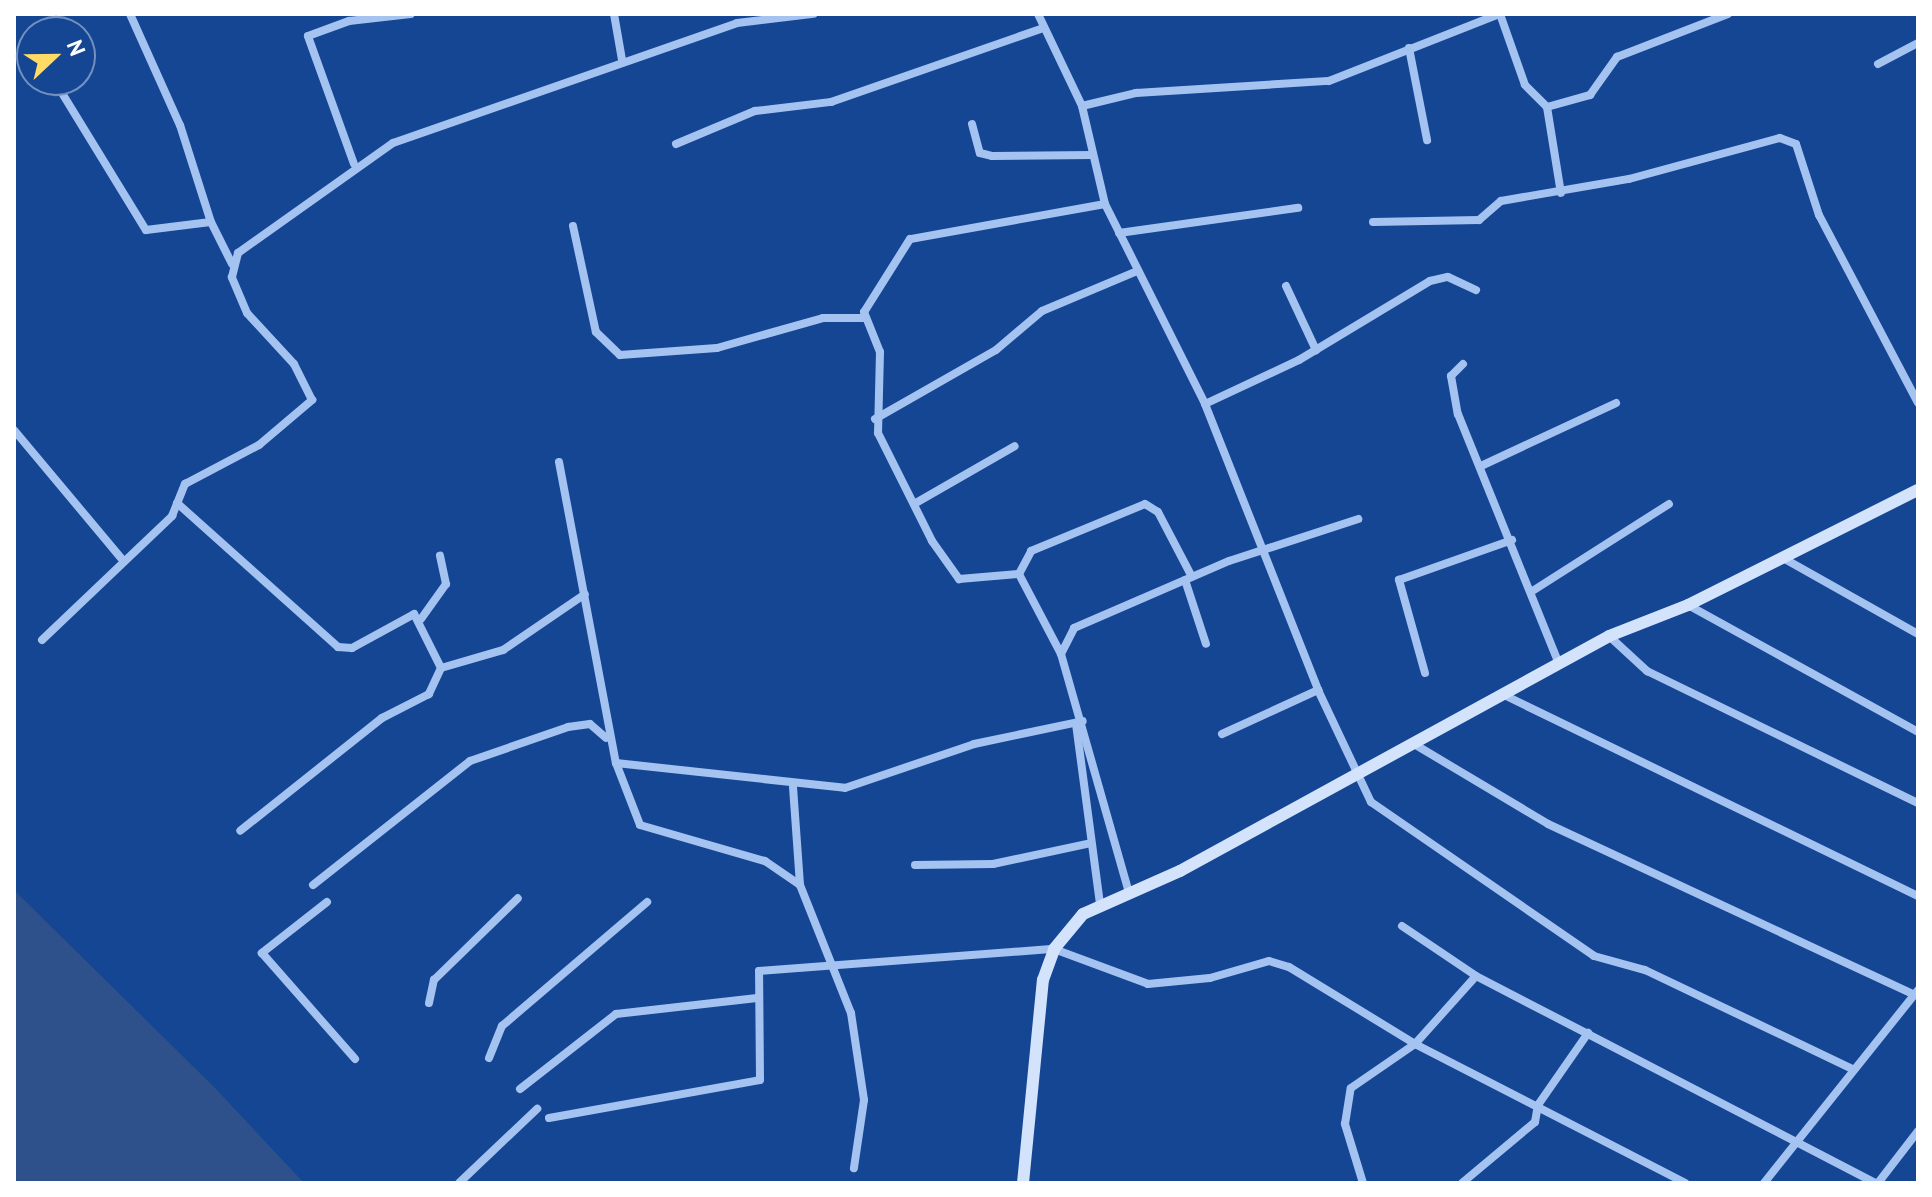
<!DOCTYPE html>
<html>
<head>
<meta charset="utf-8">
<style>
	body { margin:0 }
	#map { position:relative; width:1932px; height:1197px; overflow:hidden; background:#154694; font-family:"PT Sans",sans-serif }
	div>[style] { position:absolute }
	[style*='--x'] { left:calc(var(--x)*1px); top:calc(var(--y)*1px); width:calc(var(--w)*1px); rotate:calc(var(--a)*1deg) }
	.water>* { inset:0; background:#2e518b }
	.street>* { height:8px; margin:-4px; padding:0 4px; transform-origin:4px; border-radius:4px; background:#a5c3f1 }
	.secondary>* { height:12px; margin:-6px; padding:0 6px; transform-origin:6px; border-radius:6px; background:#d3e3fc }
	span { translate:-50% -50%; white-space:nowrap; text-align:center; line-height:1.15; -webkit-text-stroke:8px #154694; paint-order:stroke }
	.frame { position:absolute; inset:0; border:16px solid #fff; pointer-events:none }
	.north { position:absolute; left:16px; top:16px; width:80px; height:80px; box-sizing:border-box; background:#154694; border:2px solid #7390bf; border-radius:50%; rotate:68deg; font-size:22px; font-weight:700; line-height:32px; text-align:center; color:#fff }
	.north::after { content:''; display:block; margin:auto; width:28px; height:36px; background:#ffdb65; clip-path:polygon(50% 0,100% 100%,50% 72%,0 100%) }
</style>
</head>
<body>
<div id="map">
	<div class="water">
		<i style="clip-path:polygon(14px 890px,215px 1088px,304px 1183px,14px 1183px)"></i>
	</div>
	<div class="street">
		<i style="--x:130;--y:14;--w:122;--a:65.8"></i>
		<i style="--x:180;--y:125;--w:102;--a:72.3"></i>
		<i style="--x:614;--y:14;--w:47;--a:80.1"></i>
		<i style="--x:1038;--y:14;--w:102;--a:64.4"></i>
		<i style="--x:1082;--y:106;--w:101;--a:76.8"></i>
		<i style="--x:1105;--y:204;--w:224;--a:63.4"></i>
		<i style="--x:1205;--y:404;--w:308;--a:68.4"></i>
		<i style="--x:1318;--y:690;--w:124;--a:64.7"></i>
		<i style="--x:1371;--y:802;--w:271;--a:34.6"></i>
		<i style="--x:1594;--y:956;--w:53;--a:15.4"></i>
		<i style="--x:1645;--y:970;--w:230;--a:25.5"></i>
		<i style="--x:1500;--y:14;--w:75;--a:70.6"></i>
		<i style="--x:1525;--y:85;--w:31;--a:45"></i>
		<i style="--x:1547;--y:107;--w:87;--a:80.8"></i>
		<i style="--x:1409;--y:48;--w:94;--a:78.9"></i>
		<i style="--x:1878;--y:64;--w:45;--a:-27.7"></i>
		<i style="--x:54;--y:80;--w:176;--a:58.5"></i>
		<i style="--x:146;--y:230;--w:65;--a:-7"></i>
		<i style="--x:211;--y:222;--w:47;--a:63.4"></i>
		<i style="--x:1082;--y:106;--w:56;--a:-13.5"></i>
		<i style="--x:1136;--y:93;--w:193;--a:-3.6"></i>
		<i style="--x:1329;--y:81;--w:183;--a:-21.5"></i>
		<i style="--x:1547;--y:107;--w:45;--a:-15.6"></i>
		<i style="--x:1590;--y:95;--w:47;--a:-54.6"></i>
		<i style="--x:1617;--y:57;--w:119;--a:-21.2"></i>
		<i style="--x:972;--y:124;--w:30;--a:75"></i>
		<i style="--x:980;--y:153;--w:12;--a:14"></i>
		<i style="--x:992;--y:156;--w:101;--a:-0.6"></i>
		<i style="--x:676;--y:144;--w:86;--a:-22.7"></i>
		<i style="--x:755;--y:111;--w:77;--a:-6.8"></i>
		<i style="--x:831;--y:102;--w:225;--a:-19.2"></i>
		<i style="--x:354;--y:164;--w:136;--a:-109.8"></i>
		<i style="--x:308;--y:36;--w:44;--a:-20.1"></i>
		<i style="--x:349;--y:21;--w:62;--a:-6.4"></i>
		<i style="--x:1105;--y:204;--w:198;--a:169.8"></i>
		<i style="--x:910;--y:239;--w:86;--a:122.2"></i>
		<i style="--x:864;--y:312;--w:43;--a:68.2"></i>
		<i style="--x:880;--y:352;--w:81;--a:91.4"></i>
		<i style="--x:878;--y:433;--w:121;--a:63.4"></i>
		<i style="--x:932;--y:541;--w:47;--a:54.6"></i>
		<i style="--x:959;--y:579;--w:60;--a:-4.8"></i>
		<i style="--x:1019;--y:574;--w:90;--a:62.3"></i>
		<i style="--x:1061;--y:654;--w:248;--a:74.1"></i>
		<i style="--x:1373;--y:222;--w:106;--a:-1.1"></i>
		<i style="--x:1479;--y:220;--w:29;--a:-41"></i>
		<i style="--x:1501;--y:201;--w:130;--a:-9.8"></i>
		<i style="--x:1629;--y:179;--w:156;--a:-15.2"></i>
		<i style="--x:1780;--y:138;--w:17;--a:21"></i>
		<i style="--x:1796;--y:144;--w:75;--a:72.1"></i>
		<i style="--x:1819;--y:215;--w:212;--a:62.2"></i>
		<i style="--x:573;--y:226;--w:108;--a:77.8"></i>
		<i style="--x:596;--y:332;--w:33;--a:44"></i>
		<i style="--x:620;--y:355;--w:97;--a:-4.1"></i>
		<i style="--x:717;--y:348;--w:110;--a:-15.8"></i>
		<i style="--x:823;--y:318;--w:42;--a:0"></i>
		<i style="--x:1119;--y:233;--w:181;--a:-8"></i>
		<i style="--x:1286;--y:286;--w:71;--a:64.9"></i>
		<i style="--x:1463;--y:364;--w:17;--a:135"></i>
		<i style="--x:1451;--y:376;--w:39;--a:80"></i>
		<i style="--x:1458;--y:414;--w:267;--a:68"></i>
		<i style="--x:1205;--y:404;--w:104;--a:-25.1"></i>
		<i style="--x:1299;--y:360;--w:153;--a:-31.1"></i>
		<i style="--x:1430;--y:281;--w:18;--a:-13"></i>
		<i style="--x:1448;--y:277;--w:31;--a:25"></i>
		<i style="--x:875;--y:419;--w:139;--a:-29.7"></i>
		<i style="--x:996;--y:350;--w:60;--a:-40.3"></i>
		<i style="--x:1042;--y:311;--w:103;--a:-22.8"></i>
		<i style="--x:14;--y:430;--w:167;--a:50.1"></i>
		<i style="--x:559;--y:462;--w:306;--a:79.3"></i>
		<i style="--x:616;--y:763;--w:230;--a:6.2"></i>
		<i style="--x:845;--y:788;--w:136;--a:-18.8"></i>
		<i style="--x:974;--y:744;--w:111;--a:-11.9"></i>
		<i style="--x:1481;--y:466;--w:149;--a:-25"></i>
		<i style="--x:177;--y:503;--w:216;--a:41.8"></i>
		<i style="--x:338;--y:647;--w:14;--a:4"></i>
		<i style="--x:352;--y:648;--w:71;--a:-28.7"></i>
		<i style="--x:414;--y:614;--w:60;--a:63.4"></i>
		<i style="--x:441;--y:668;--w:29;--a:115"></i>
		<i style="--x:429;--y:694;--w:53;--a:152.9"></i>
		<i style="--x:382;--y:718;--w:181;--a:141.5"></i>
		<i style="--x:914;--y:504;--w:116;--a:-29.9"></i>
		<i style="--x:1783;--y:558;--w:155;--a:29.4"></i>
		<i style="--x:1019;--y:574;--w:26;--a:-62"></i>
		<i style="--x:1031;--y:551;--w:123;--a:-22.4"></i>
		<i style="--x:1145;--y:504;--w:15;--a:32"></i>
		<i style="--x:1158;--y:512;--w:73;--a:62.4"></i>
		<i style="--x:1185;--y:580;--w:67;--a:71.8"></i>
		<i style="--x:1534;--y:590;--w:160;--a:-32.5"></i>
		<i style="--x:1688;--y:605;--w:263;--a:28.9"></i>
		<i style="--x:421;--y:619;--w:43;--a:-54.5"></i>
		<i style="--x:446;--y:584;--w:29;--a:-102"></i>
		<i style="--x:1609;--y:636;--w:52;--a:42.6"></i>
		<i style="--x:1647;--y:671;--w:301;--a:26"></i>
		<i style="--x:42;--y:640;--w:180;--a:-43.6"></i>
		<i style="--x:172;--y:516;--w:35;--a:-68"></i>
		<i style="--x:185;--y:484;--w:84;--a:-27.8"></i>
		<i style="--x:259;--y:445;--w:70;--a:-40.3"></i>
		<i style="--x:312;--y:400;--w:40;--a:-116.6"></i>
		<i style="--x:294;--y:364;--w:69;--a:-132.7"></i>
		<i style="--x:247;--y:313;--w:39;--a:-113"></i>
		<i style="--x:232;--y:277;--w:25;--a:-76"></i>
		<i style="--x:238;--y:253;--w:190;--a:-35.4"></i>
		<i style="--x:393;--y:143;--w:364;--a:-19.2"></i>
		<i style="--x:737;--y:23;--w:77;--a:-6.8"></i>
		<i style="--x:1061;--y:654;--w:29;--a:-63"></i>
		<i style="--x:1074;--y:628;--w:169;--a:-23.4"></i>
		<i style="--x:1229;--y:561;--w:136;--a:-18"></i>
		<i style="--x:441;--y:668;--w:65;--a:-16.2"></i>
		<i style="--x:503;--y:650;--w:99;--a:-34.3"></i>
		<i style="--x:1425;--y:673;--w:97;--a:-105.6"></i>
		<i style="--x:1399;--y:580;--w:120;--a:-19.5"></i>
		<i style="--x:1502;--y:694;--w:462;--a:25.9"></i>
		<i style="--x:1076;--y:724;--w:181;--a:82.4"></i>
		<i style="--x:1222;--y:734;--w:106;--a:-24.6"></i>
		<i style="--x:1414;--y:744;--w:156;--a:30.8"></i>
		<i style="--x:1548;--y:824;--w:404;--a:25"></i>
		<i style="--x:616;--y:763;--w:66;--a:68.8"></i>
		<i style="--x:640;--y:825;--w:130;--a:16.1"></i>
		<i style="--x:765;--y:861;--w:42;--a:34.4"></i>
		<i style="--x:793;--y:787;--w:98;--a:85.9"></i>
		<i style="--x:800;--y:885;--w:138;--a:68.3"></i>
		<i style="--x:851;--y:1013;--w:88;--a:81.5"></i>
		<i style="--x:864;--y:1100;--w:69;--a:98.4"></i>
		<i style="--x:915;--y:865;--w:78;--a:-0.7"></i>
		<i style="--x:993;--y:864;--w:100;--a:-12.1"></i>
		<i style="--x:313;--y:885;--w:200;--a:-38.3"></i>
		<i style="--x:470;--y:761;--w:104;--a:-19.1"></i>
		<i style="--x:568;--y:727;--w:22;--a:-8"></i>
		<i style="--x:590;--y:724;--w:21;--a:41"></i>
		<i style="--x:327;--y:902;--w:83;--a:141.9"></i>
		<i style="--x:262;--y:953;--w:141;--a:48.7"></i>
		<i style="--x:1402;--y:926;--w:89;--a:34"></i>
		<i style="--x:1476;--y:976;--w:450;--a:27.4"></i>
		<i style="--x:429;--y:1003;--w:24;--a:-78"></i>
		<i style="--x:434;--y:980;--w:117;--a:-44.3"></i>
		<i style="--x:489;--y:1058;--w:35;--a:-68"></i>
		<i style="--x:502;--y:1026;--w:191;--a:-40.5"></i>
		<i style="--x:520;--y:1089;--w:122;--a:-38"></i>
		<i style="--x:616;--y:1014;--w:142;--a:-6.5"></i>
		<i style="--x:549;--y:1118;--w:214;--a:-10.2"></i>
		<i style="--x:760;--y:1080;--w:109;--a:-90.5"></i>
		<i style="--x:759;--y:971;--w:296;--a:-4.3"></i>
		<i style="--x:1054;--y:949;--w:100;--a:20.4"></i>
		<i style="--x:1148;--y:984;--w:62;--a:-5.5"></i>
		<i style="--x:1210;--y:978;--w:61;--a:-16.1"></i>
		<i style="--x:1269;--y:961;--w:21;--a:17"></i>
		<i style="--x:1289;--y:967;--w:148;--a:31.4"></i>
		<i style="--x:1415;--y:1044;--w:304;--a:27.2"></i>
		<i style="--x:459;--y:1183;--w:108;--a:-43.5"></i>
		<i style="--x:1363;--y:1183;--w:62;--a:-107"></i>
		<i style="--x:1345;--y:1124;--w:36;--a:-81"></i>
		<i style="--x:1351;--y:1088;--w:78;--a:-34.5"></i>
		<i style="--x:1415;--y:1044;--w:91;--a:-48.1"></i>
		<i style="--x:1462;--y:1183;--w:95;--a:-39.9"></i>
		<i style="--x:1535;--y:1122;--w:17;--a:-80"></i>
		<i style="--x:1538;--y:1105;--w:88;--a:-55.2"></i>
		<i style="--x:1764;--y:1183;--w:247;--a:-51.4"></i>
		<i style="--x:1878;--y:1183;--w:66;--a:-52.4"></i>
	</div>
	<div class="secondary">
		<i style="--x:1023;--y:1183;--w:204;--a:-84.4"></i>
		<i style="--x:1043;--y:980;--w:33;--a:-70"></i>
		<i style="--x:1054;--y:949;--w:45;--a:-50.4"></i>
		<i style="--x:1083;--y:914;--w:106;--a:-23.9"></i>
		<i style="--x:1180;--y:871;--w:489;--a:-28.7"></i>
		<i style="--x:1609;--y:636;--w:85;--a:-21.4"></i>
		<i style="--x:1688;--y:605;--w:257;--a:-26.6"></i>
	</div>
	<div class="frame"></div>
	<div class="north">N</div>
</div>
</body>
</html>
